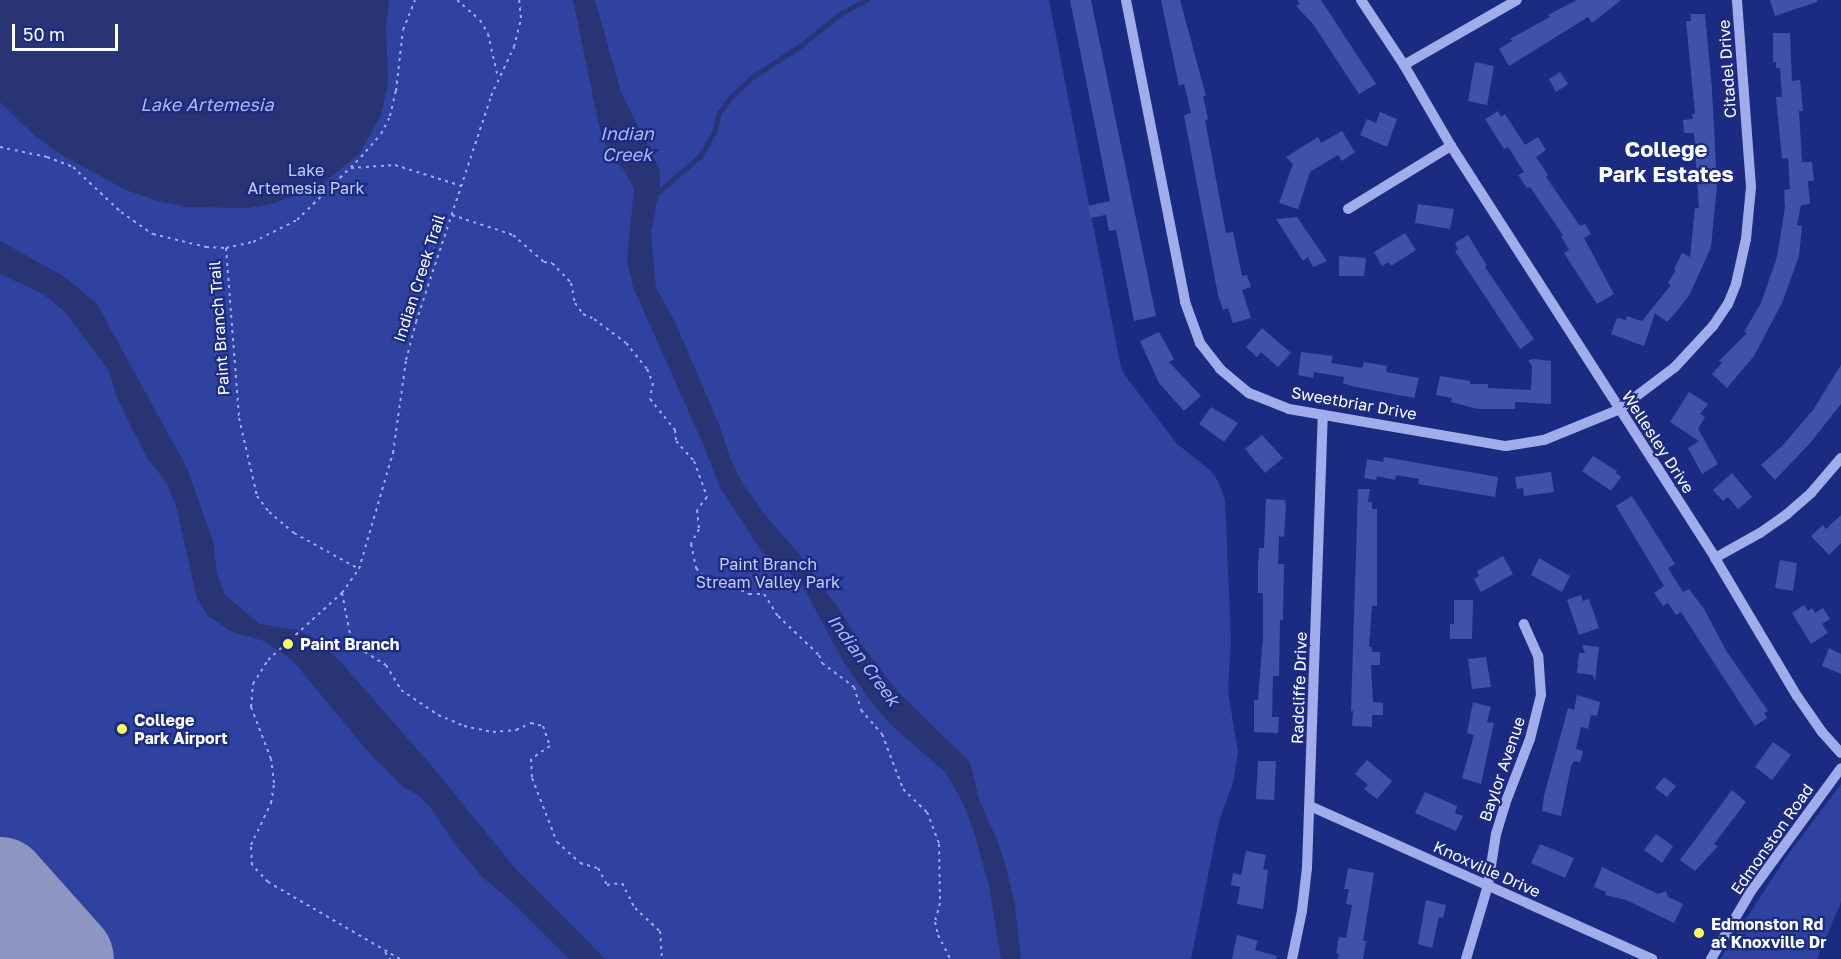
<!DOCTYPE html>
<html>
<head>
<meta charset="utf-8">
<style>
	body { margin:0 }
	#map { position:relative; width:1841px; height:959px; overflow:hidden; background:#1c2b82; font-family:"Golos Text",sans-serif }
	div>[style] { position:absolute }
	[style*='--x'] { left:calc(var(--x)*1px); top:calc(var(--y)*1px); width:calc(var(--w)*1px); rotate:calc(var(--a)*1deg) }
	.green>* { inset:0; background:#2f42a0 }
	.water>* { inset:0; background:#283474 }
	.stream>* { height:4.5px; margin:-2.25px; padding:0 2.25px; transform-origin:2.25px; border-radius:2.25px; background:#283474 }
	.taxiway>* { height:38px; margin:-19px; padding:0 19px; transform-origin:19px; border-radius:19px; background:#8e95c0 }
	.runway>* { height:96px; margin:-48px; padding:0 48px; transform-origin:48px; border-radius:48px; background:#8e95c0 }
	.building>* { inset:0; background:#4051aa }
	.path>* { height:2px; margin-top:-1px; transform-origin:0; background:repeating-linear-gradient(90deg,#a1adea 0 3px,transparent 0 7.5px) }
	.minor>* { height:10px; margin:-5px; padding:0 5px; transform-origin:5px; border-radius:5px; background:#a1adea }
	.dots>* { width:16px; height:16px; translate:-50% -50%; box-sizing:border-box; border:3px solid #1c2b82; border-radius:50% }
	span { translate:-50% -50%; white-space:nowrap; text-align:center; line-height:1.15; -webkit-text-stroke:4.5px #1c2b82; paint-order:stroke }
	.street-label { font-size:16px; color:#fff }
	.park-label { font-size:16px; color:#c5cef7 }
	.poi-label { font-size:16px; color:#fff; font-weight:700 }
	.left { translate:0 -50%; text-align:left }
	.water-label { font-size:18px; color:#acb8f2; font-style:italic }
	.district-label { font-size:22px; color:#fff; font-weight:700 }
	.scale { position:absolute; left:12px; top:24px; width:106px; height:27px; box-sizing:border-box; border:3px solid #fff; border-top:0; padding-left:8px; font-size:18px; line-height:21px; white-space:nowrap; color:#fff; -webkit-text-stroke:4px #1c2b82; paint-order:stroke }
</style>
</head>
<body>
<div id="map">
	<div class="green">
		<i style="clip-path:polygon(0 0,1049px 0,1120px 363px,1124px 374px,1177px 444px,1210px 470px,1218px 481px,1225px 499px,1231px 640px,1228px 692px,1238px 752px,1233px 783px,1219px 821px,1191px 959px,0 959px)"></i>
		<i style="clip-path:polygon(1841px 784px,1841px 902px,1817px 959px,1720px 959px,1787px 856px)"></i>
	</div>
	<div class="water">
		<i style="clip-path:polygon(0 0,389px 0,386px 27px,388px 83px,381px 116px,359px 154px,318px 187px,271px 204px,249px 208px,186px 207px,158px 201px,126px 190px,63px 156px,36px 137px,0 102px)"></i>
		<i style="clip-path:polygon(573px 0,595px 0,621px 92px,659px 168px,660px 185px,651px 233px,656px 288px,675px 322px,720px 427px,730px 458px,741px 481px,765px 515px,795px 549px,841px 612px,855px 636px,898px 692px,970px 762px,980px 802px,998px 842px,1006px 867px,1015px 905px,1021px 959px,1001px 959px,989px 886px,973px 829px,963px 803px,946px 773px,889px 723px,867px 696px,844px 663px,800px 581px,762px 552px,720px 488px,703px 444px,633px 287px,627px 260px,634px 189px,625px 171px,611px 158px,600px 131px)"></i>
		<i style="clip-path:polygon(0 241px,65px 277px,97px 304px,187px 468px,213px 541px,217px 574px,225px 595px,260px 624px,297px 630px,314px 638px,339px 660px,431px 765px,515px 868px,605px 959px,569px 959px,513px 903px,482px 877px,454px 843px,431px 808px,418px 795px,403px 787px,370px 754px,292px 660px,264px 641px,232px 632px,208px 616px,197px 598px,176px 506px,166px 482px,148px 459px,132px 429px,116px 395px,109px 371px,66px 313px,43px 294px,0 274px)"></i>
	</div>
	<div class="stream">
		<i style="--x:655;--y:195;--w:60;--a:-40.9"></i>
		<i style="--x:700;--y:156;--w:27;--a:-59"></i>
		<i style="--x:714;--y:133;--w:21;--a:-76"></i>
		<i style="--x:719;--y:113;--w:21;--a:-53"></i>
		<i style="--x:732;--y:96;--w:26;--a:-43"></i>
		<i style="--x:751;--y:78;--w:59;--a:-33.1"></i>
		<i style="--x:800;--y:46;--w:51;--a:-38.7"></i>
		<i style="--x:840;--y:14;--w:30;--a:-28"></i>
	</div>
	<div class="taxiway">
		<i style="--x:0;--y:902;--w:58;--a:79.1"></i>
		<i style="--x:19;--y:959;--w:19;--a:-18"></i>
		<i style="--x:37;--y:953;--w:30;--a:12"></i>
	</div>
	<div class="runway">
		<i style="--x:0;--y:885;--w:99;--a:48.3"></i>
	</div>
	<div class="building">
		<i style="clip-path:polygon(1070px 0,1091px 0,1156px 316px,1134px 321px,1116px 230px,1109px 231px,1106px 215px,1090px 218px,1088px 206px,1110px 201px)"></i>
		<i style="clip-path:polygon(1161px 0,1180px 0,1206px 96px,1203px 96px,1208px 119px,1205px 120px,1226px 233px,1233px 232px,1242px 276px,1247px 275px,1251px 287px,1242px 290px,1251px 318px,1233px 323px,1228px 308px,1223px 310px,1218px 295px,1184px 115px,1191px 113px,1184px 84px,1179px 86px)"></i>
		<i style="clip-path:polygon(1297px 0,1321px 0,1376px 84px,1359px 94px,1313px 24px,1296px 6px,1300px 4px)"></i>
		<i style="clip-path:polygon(1577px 0,1621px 0,1592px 23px,1588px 17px,1509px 66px,1499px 49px,1512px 41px,1510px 39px,1550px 17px,1548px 15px)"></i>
		<i style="clip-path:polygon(1770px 0,1817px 0,1817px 2px,1775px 16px)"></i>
		<i style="clip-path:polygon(1690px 14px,1705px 14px,1712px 90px,1717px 185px,1711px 247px,1690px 294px,1677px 311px,1667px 322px,1655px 313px,1644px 346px,1611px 334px,1617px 318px,1626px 320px,1627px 316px,1642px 321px,1671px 285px,1668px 283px,1676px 270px,1674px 269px,1682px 253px,1690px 257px,1695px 208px,1699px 208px,1694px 133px,1684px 133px,1683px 120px,1693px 119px,1692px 114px,1695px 114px,1686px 21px,1691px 21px)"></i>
		<i style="clip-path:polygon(1773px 33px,1790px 33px,1792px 81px,1800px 80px,1803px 111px,1799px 111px,1802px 162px,1812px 162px,1814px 181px,1808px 181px,1810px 204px,1801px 205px,1797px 225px,1802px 226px,1799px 256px,1782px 303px,1754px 356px,1727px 388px,1712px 374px,1722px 363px,1719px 361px,1747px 333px,1744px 332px,1761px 303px,1777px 257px,1785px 207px,1784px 190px,1790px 189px,1788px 158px,1782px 159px,1776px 97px,1782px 97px,1780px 68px,1776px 68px,1776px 62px,1773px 62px)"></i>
		<i style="clip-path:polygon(1475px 62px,1494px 66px,1487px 105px,1468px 101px)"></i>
		<i style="clip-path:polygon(1560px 72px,1568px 84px,1556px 92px,1549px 79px)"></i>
		<i style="clip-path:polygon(1498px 111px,1501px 117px,1505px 114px,1525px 145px,1538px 137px,1546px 150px,1536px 157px,1548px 175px,1546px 177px,1580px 226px,1585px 224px,1591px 234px,1584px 238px,1614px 294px,1597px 304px,1564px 253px,1569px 250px,1561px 236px,1563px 235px,1530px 187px,1527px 188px,1518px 175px,1524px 172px,1508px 147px,1504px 149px,1485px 119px)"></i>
		<i style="clip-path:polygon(1380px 112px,1397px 119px,1387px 147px,1360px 135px,1367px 119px,1376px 123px)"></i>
		<i style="clip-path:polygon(1342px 131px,1355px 152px,1342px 161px,1338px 155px,1310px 172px,1298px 209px,1279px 203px,1293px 164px,1286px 157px,1318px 137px,1321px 143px)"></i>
		<i style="clip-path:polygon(1418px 204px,1454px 209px,1450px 229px,1415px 223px)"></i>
		<i style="clip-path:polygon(1297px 217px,1327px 261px,1313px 267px,1308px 257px,1303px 261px,1276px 219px)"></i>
		<i style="clip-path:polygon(1405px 233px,1416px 250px,1391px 266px,1388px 262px,1382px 266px,1374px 252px)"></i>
		<i style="clip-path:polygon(1468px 235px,1487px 266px,1485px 267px,1534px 339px,1520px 349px,1455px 251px,1458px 249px,1455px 243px)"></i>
		<i style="clip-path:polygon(1339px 256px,1366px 258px,1364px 276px,1339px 276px)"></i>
		<i style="clip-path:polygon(1262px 328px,1291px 353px,1278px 367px,1261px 352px,1257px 357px,1246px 347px)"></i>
		<i style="clip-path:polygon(1159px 332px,1174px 359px,1169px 362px,1201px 396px,1184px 411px,1159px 383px,1140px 341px)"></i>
		<i style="clip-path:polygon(1301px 352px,1333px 356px,1331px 363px,1362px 368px,1364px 362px,1387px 366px,1386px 372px,1419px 378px,1414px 398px,1351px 386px,1343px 383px,1344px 377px,1314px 372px,1313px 378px,1298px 375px)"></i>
		<i style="clip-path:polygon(1533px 359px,1551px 361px,1551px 404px,1515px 402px,1515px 409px,1478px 409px,1451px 402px,1452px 398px,1436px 395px,1440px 376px,1470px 381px,1470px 384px,1488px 384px,1488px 388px,1531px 390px,1532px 366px,1528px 360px)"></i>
		<i style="clip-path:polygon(1841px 365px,1841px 404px,1811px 442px,1775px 480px,1761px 465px,1783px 445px,1813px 410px)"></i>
		<i style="clip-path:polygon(1689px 392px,1708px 404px,1700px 414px,1705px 417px,1698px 429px,1718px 464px,1702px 474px,1688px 448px,1699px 441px,1670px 422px)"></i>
		<i style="clip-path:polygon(1211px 407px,1238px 423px,1224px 442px,1199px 424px)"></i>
		<i style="clip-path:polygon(1262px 435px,1283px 458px,1265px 473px,1245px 449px)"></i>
		<i style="clip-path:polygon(1593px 456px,1617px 471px,1616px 473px,1621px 477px,1611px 491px,1582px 471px)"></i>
		<i style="clip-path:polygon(1384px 457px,1498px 477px,1495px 497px,1418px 484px,1419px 479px,1396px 475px,1395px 480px,1377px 476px,1376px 480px,1364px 478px,1367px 459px,1383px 462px)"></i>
		<i style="clip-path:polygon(1551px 472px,1554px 492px,1524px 496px,1523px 488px,1517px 489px,1515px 477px)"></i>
		<i style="clip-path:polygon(1732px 473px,1752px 497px,1738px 509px,1728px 497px,1723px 501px,1713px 490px)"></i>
		<i style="clip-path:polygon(1358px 489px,1370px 489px,1368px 502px,1372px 502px,1372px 509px,1377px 509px,1377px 606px,1372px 606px,1369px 647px,1372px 647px,1372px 652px,1380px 652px,1380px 665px,1371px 665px,1373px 702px,1383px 703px,1383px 715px,1372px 715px,1372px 727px,1352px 726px,1353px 711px,1351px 711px)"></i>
		<i style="clip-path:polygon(1632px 496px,1675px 564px,1668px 568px,1683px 592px,1689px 589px,1704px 609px,1727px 652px,1768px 711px,1764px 713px,1767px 718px,1755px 726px,1681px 612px,1676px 615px,1668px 603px,1663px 606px,1654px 593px,1664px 586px,1616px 506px)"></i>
		<i style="clip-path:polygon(1266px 499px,1285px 500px,1286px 506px,1284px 537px,1279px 536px,1278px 564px,1284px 564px,1283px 620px,1280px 620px,1279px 676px,1273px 676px,1272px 717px,1279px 717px,1278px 733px,1254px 732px,1254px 700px,1258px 700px,1263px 636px,1263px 593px,1258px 593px,1258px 564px,1259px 548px,1264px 548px)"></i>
		<i style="clip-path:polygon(1841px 515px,1841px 543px,1829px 555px,1811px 536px,1823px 525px,1826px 529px)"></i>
		<i style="clip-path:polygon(1503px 556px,1513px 574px,1481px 592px,1474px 579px,1479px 576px,1477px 571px)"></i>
		<i style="clip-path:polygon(1539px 558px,1570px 576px,1562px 592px,1531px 575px)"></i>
		<i style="clip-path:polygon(1780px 560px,1797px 563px,1793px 591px,1775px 588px)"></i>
		<i style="clip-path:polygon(1581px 595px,1583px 601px,1589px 599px,1599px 628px,1579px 635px,1567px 600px)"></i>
		<i style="clip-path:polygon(1454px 600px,1473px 600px,1472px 639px,1450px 639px,1450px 624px,1454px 624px)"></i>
		<i style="clip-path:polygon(1804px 605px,1808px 611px,1812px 608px,1815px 613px,1823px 608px,1830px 619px,1822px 624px,1828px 633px,1811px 644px,1792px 613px)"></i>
		<i style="clip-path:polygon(1582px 645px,1599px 647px,1595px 682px,1593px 675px,1577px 673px,1579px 653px,1585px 653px)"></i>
		<i style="clip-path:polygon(1829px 648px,1841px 654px,1841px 674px,1822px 666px)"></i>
		<i style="clip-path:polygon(1486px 657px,1491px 687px,1472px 689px,1468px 659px)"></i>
		<i style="clip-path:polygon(1577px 695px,1600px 702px,1597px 716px,1591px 715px,1588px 729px,1581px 727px,1576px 749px,1583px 751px,1580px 762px,1574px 761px,1571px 766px,1561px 816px,1542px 811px,1544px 796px,1568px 708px,1574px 710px)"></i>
		<i style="clip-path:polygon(1473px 702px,1491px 707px,1487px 722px,1494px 723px,1481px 784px,1462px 778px,1474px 735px,1467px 733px)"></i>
		<i style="clip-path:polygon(1773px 742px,1791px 755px,1772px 780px,1755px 767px)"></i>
		<i style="clip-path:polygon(1367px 760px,1392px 781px,1377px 799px,1364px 789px,1368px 785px,1355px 774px)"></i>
		<i style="clip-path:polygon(1258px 761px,1276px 761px,1274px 800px,1256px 799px)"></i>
		<i style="clip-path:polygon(1664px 777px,1676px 786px,1667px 797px,1655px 788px)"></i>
		<i style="clip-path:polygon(1732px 790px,1746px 802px,1714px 844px,1718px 846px,1695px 871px,1680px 860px)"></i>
		<i style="clip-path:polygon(1425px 792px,1457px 806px,1455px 813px,1463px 816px,1456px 831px,1415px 813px)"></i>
		<i style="clip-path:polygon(1656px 834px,1673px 846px,1662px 863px,1644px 850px)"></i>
		<i style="clip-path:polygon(1540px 844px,1574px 858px,1565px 878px,1531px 863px)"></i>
		<i style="clip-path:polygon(1246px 851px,1266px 855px,1263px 869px,1268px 870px,1263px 909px,1237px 904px,1240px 887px,1231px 885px,1233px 873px,1241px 875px)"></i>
		<i style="clip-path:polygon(1602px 867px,1658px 894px,1666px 891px,1668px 897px,1683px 904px,1674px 923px,1626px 900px,1605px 895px,1606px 892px,1594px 887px)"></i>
		<i style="clip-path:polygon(1348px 868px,1374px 873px,1363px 941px,1366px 941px,1363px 959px,1338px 959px,1339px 954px,1336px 953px,1339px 937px,1346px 938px,1352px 905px,1346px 904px,1349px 889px,1344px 889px)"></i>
		<i style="clip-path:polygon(1426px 900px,1446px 905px,1443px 918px,1439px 917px,1432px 948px,1418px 944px)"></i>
		<i style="clip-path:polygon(1237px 935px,1258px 941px,1255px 950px,1277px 956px,1276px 959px,1232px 959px)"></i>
	</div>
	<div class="path">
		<i style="--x:457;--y:0;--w:30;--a:41"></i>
		<i style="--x:480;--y:20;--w:16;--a:60"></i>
		<i style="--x:488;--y:34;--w:45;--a:77.2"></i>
		<i style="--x:0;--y:147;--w:48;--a:12"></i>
		<i style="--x:47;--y:157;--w:28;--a:21"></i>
		<i style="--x:73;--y:167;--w:66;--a:43.2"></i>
		<i style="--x:121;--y:212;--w:39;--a:35"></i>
		<i style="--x:153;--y:234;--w:55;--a:13.8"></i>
		<i style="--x:206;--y:247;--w:20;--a:3"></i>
		<i style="--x:226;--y:248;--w:28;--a:-13"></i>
		<i style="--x:253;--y:242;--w:49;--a:-26.6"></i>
		<i style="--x:297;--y:220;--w:90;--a:-44.5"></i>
		<i style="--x:361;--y:157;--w:30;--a:-49"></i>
		<i style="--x:381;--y:134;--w:20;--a:-63"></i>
		<i style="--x:390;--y:116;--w:26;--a:-77"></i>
		<i style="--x:396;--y:91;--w:61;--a:-83.5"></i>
		<i style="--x:403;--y:30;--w:32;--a:-68"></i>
		<i style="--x:351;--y:168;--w:44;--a:-3.9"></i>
		<i style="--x:395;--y:165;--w:70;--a:17.4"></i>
		<i style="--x:452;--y:215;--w:64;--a:18.2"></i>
		<i style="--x:513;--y:235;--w:41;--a:41.1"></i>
		<i style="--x:544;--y:262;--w:8;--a:7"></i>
		<i style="--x:552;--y:263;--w:28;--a:46"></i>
		<i style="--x:571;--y:283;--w:20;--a:79"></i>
		<i style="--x:575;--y:303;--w:14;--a:54"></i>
		<i style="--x:583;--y:314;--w:12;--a:24"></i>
		<i style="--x:594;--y:319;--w:40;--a:37"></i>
		<i style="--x:626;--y:343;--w:33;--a:51"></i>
		<i style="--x:647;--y:369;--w:15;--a:67"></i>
		<i style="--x:653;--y:383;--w:16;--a:101"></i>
		<i style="--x:650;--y:399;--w:40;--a:51"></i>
		<i style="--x:675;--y:430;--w:11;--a:85"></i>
		<i style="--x:676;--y:441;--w:27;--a:48"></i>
		<i style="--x:694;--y:461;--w:38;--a:70"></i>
		<i style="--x:707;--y:497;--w:16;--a:128"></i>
		<i style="--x:697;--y:510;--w:19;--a:84"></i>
		<i style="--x:699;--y:529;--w:17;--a:118"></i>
		<i style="--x:691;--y:544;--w:25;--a:78"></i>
		<i style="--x:696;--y:568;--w:13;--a:48"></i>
		<i style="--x:705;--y:578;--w:24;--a:12"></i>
		<i style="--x:728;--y:583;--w:24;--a:28"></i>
		<i style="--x:749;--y:594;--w:15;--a:0"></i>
		<i style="--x:764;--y:594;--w:26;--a:58"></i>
		<i style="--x:778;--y:616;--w:57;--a:43.6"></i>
		<i style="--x:819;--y:655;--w:9;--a:69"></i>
		<i style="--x:822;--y:663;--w:40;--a:37"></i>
		<i style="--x:854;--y:687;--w:24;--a:73"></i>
		<i style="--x:861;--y:710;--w:32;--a:49"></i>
		<i style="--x:882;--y:734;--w:59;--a:69.1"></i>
		<i style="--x:903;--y:789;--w:33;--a:44"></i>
		<i style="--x:927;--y:812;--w:34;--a:69"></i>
		<i style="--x:939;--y:844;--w:59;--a:89"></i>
		<i style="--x:940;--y:903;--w:20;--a:105"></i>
		<i style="--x:935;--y:922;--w:13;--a:77"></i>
		<i style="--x:938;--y:935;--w:27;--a:63"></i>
		<i style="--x:226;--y:248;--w:170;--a:85.6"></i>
		<i style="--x:239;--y:418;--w:80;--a:77"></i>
		<i style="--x:257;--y:496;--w:20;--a:53"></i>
		<i style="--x:269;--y:512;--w:33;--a:40"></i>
		<i style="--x:294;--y:533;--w:74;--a:29"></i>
		<i style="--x:342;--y:593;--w:52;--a:78.9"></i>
		<i style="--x:352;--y:644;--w:40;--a:32"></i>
		<i style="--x:386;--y:665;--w:29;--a:59"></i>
		<i style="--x:401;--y:690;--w:45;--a:34"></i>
		<i style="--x:438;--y:715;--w:28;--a:23"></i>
		<i style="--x:464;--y:726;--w:30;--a:12"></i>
		<i style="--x:493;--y:732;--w:23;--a:-5"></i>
		<i style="--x:516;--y:730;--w:17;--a:-25"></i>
		<i style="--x:531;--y:723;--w:12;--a:14"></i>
		<i style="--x:543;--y:726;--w:21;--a:71"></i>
		<i style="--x:550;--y:746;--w:23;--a:146"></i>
		<i style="--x:531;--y:759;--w:19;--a:87"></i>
		<i style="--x:532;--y:778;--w:69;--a:68.7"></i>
		<i style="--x:557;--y:842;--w:31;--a:42"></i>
		<i style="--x:580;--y:863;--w:19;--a:16"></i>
		<i style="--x:598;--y:868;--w:19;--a:62"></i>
		<i style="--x:607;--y:885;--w:15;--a:-8"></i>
		<i style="--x:622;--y:883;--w:28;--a:63"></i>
		<i style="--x:635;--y:908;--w:34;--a:43"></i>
		<i style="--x:660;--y:931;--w:28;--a:86"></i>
		<i style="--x:385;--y:952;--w:9;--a:54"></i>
		<i style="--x:400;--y:959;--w:153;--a:-149.7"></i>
		<i style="--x:268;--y:882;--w:23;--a:-133"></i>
		<i style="--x:252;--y:865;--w:20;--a:-93"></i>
		<i style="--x:251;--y:845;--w:47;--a:-64.5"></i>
		<i style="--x:271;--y:803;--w:20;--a:-81"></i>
		<i style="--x:274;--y:783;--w:24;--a:-97"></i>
		<i style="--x:271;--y:759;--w:56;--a:-111"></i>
		<i style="--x:251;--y:707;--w:23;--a:-85"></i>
		<i style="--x:253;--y:684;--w:28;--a:-58"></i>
		<i style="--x:268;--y:660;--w:100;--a:-42.2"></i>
		<i style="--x:342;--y:593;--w:29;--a:-55"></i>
		<i style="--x:359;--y:569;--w:121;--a:-73.7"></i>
		<i style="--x:393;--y:453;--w:94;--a:-82"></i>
		<i style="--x:406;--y:360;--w:39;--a:-75"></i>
		<i style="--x:416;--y:322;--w:238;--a:-71.6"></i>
		<i style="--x:491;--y:96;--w:54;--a:-64.9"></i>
		<i style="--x:514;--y:47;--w:30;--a:-76"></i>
		<i style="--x:521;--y:18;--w:18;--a:-96"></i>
	</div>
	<div class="minor">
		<i style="--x:1126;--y:0;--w:308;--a:78.9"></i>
		<i style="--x:1185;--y:302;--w:44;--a:69.9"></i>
		<i style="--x:1200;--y:343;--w:33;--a:52"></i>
		<i style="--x:1220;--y:369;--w:38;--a:40"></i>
		<i style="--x:1249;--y:393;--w:43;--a:21.8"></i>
		<i style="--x:1289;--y:409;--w:220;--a:9.7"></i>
		<i style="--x:1506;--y:446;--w:38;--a:-9"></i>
		<i style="--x:1544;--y:440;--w:80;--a:-22.1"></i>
		<i style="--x:1618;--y:410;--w:71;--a:-37"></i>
		<i style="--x:1675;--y:367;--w:56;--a:-47.2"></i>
		<i style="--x:1713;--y:326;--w:27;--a:-56"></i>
		<i style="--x:1728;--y:304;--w:22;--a:-68"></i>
		<i style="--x:1736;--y:284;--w:46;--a:-77.5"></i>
		<i style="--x:1746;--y:239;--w:52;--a:-84.5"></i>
		<i style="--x:1751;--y:187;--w:188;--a:-94.3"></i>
		<i style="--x:1361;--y:0;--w:78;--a:56.5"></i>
		<i style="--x:1404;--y:65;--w:94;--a:59.9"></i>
		<i style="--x:1451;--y:146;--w:489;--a:57.3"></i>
		<i style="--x:1715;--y:558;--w:161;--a:59.3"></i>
		<i style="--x:1797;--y:696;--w:44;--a:55.2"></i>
		<i style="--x:1822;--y:732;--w:28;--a:48"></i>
		<i style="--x:1404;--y:65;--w:130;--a:-29.9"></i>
		<i style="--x:1348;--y:209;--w:121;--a:-31.5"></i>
		<i style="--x:1715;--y:558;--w:51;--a:-29.1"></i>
		<i style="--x:1760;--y:533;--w:33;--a:-35"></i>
		<i style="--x:1787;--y:514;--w:32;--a:-41"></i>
		<i style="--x:1811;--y:493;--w:46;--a:-49.4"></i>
		<i style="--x:1310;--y:806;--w:375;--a:24.1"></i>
		<i style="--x:1292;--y:959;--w:49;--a:-78.2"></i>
		<i style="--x:1302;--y:911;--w:43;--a:-83.4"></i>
		<i style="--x:1307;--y:868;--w:451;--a:-88"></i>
		<i style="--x:1466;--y:959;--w:77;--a:-73.4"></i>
		<i style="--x:1488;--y:885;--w:52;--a:-81.1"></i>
		<i style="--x:1496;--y:834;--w:31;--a:-73"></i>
		<i style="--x:1505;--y:804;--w:70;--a:-69"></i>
		<i style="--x:1530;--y:739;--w:45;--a:-76"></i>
		<i style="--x:1541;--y:695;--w:39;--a:-94"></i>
		<i style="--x:1538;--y:656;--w:35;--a:-114"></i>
		<i style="--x:1711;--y:959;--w:79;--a:-59.5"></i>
		<i style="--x:1751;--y:891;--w:152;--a:-53.8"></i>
	</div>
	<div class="dots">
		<i style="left:288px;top:644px;background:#fbfa5e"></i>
		<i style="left:122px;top:729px;background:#fbfa5e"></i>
		<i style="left:1699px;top:933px;background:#fbfa5e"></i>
	</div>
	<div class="street-label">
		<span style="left:1727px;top:69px;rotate:-94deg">Citadel Drive</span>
		<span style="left:419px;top:278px;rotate:-72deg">Indian Creek Trail</span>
		<span style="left:219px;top:328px;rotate:-94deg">Paint Branch Trail</span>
		<span style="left:1354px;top:403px;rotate:10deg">Sweetbriar Drive</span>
		<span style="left:1658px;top:442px;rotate:57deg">Wellesley Drive</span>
		<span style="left:1299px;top:688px;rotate:-88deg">Radcliffe Drive</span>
		<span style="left:1502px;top:769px;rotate:-71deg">Baylor Avenue</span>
		<span style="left:1772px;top:839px;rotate:-55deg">Edmonston Road</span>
		<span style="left:1487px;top:869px;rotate:24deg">Knoxville Drive</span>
	</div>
	<div class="park-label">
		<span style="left:306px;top:179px">Lake<br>Artemesia Park</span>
		<span style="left:768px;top:573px">Paint Branch<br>Stream Valley Park</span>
	</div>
	<div class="poi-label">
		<span class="left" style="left:300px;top:644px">Paint Branch</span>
		<span class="left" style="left:134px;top:729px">College<br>Park Airport</span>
		<span class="left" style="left:1711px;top:933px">Edmonston Rd<br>at Knoxville Dr</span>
	</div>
	<div class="water-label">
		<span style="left:207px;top:104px">Lake Artemesia</span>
		<span style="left:627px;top:144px">Indian<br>Creek</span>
		<span style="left:864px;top:660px;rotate:54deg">Indian Creek</span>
	</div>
	<div class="district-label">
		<span style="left:1666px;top:161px">College<br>Park Estates</span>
	</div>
	<div class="scale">50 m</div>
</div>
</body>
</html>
